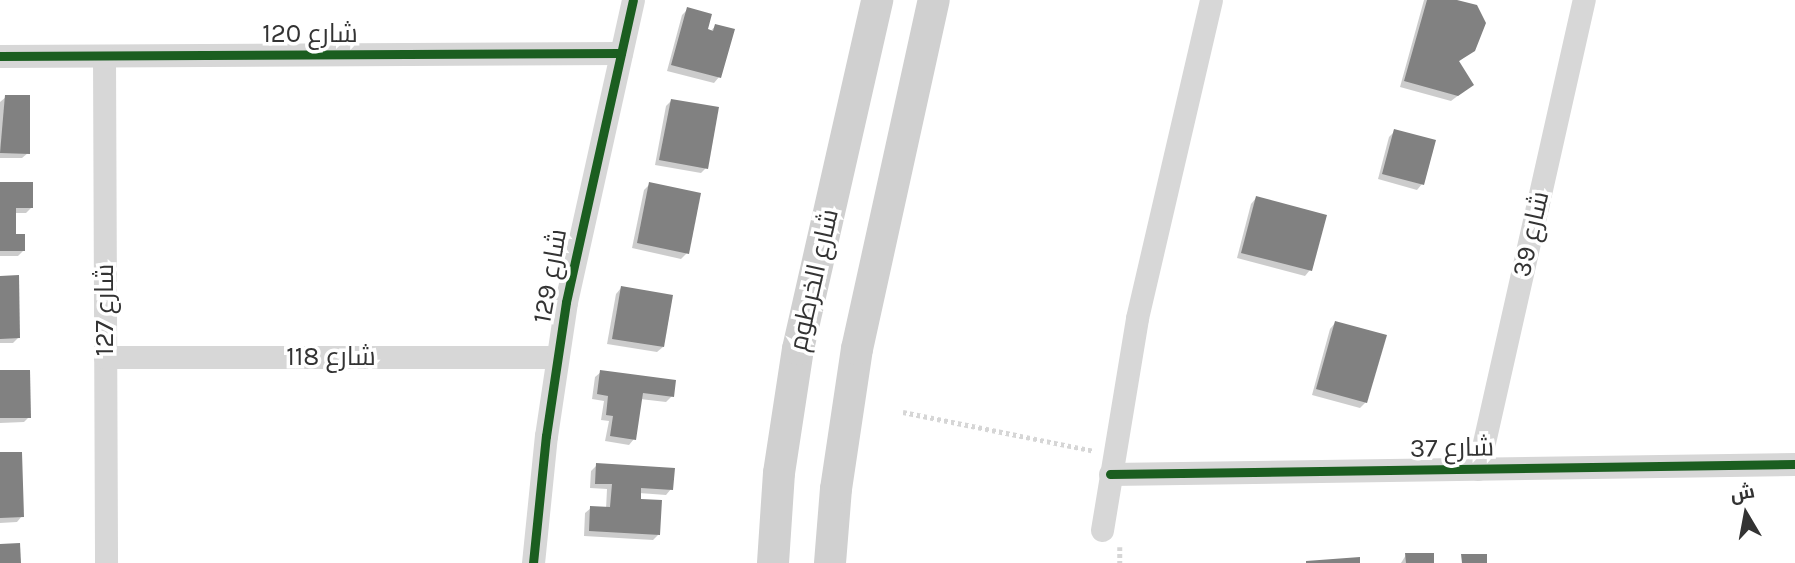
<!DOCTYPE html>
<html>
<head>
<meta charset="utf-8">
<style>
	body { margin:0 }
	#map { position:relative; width:1795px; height:563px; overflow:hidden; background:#fff; font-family:Karla,Cairo,sans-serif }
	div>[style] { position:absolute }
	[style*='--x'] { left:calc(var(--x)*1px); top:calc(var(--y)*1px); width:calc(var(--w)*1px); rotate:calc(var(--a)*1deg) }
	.shadow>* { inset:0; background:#0003 }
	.building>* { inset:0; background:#818181 }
	.path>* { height:4.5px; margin-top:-2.25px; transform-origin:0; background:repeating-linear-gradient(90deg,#d6d6d6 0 3.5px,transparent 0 7px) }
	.street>* { height:23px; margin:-11.5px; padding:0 11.5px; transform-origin:11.5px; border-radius:11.5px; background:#d7d7d7 }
	.secondary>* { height:32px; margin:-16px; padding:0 16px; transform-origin:16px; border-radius:16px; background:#d0d0d0 }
	.cycleway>* { height:9px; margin:-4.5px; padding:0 4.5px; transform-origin:4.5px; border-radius:4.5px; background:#1b5e20 }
	span { translate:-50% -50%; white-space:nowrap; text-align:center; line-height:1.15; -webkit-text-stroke:7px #fff; paint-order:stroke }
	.street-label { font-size:26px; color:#333 }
	.north { position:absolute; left:1711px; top:479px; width:70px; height:70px; -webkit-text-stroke:5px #fff; paint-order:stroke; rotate:350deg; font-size:19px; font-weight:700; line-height:28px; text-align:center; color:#333 }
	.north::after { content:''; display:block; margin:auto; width:24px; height:32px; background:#333; clip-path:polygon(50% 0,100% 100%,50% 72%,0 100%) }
</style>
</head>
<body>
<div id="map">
	<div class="shadow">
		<i style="clip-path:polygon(1424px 0,1450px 0,1474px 50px,1458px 62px,1472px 85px,1451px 101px,1400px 87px)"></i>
		<i style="clip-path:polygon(688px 9px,705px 30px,710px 32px,716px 25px,719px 77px,714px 83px,667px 71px,682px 15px)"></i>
		<i style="clip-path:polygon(6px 97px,28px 153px,22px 158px,0 158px,0 102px)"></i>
		<i style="clip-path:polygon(671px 101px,706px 168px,701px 173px,655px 165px,666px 106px)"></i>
		<i style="clip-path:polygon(1395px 131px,1422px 184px,1417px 190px,1378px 179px,1389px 137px)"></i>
		<i style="clip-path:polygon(0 184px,31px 208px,26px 213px,14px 213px,14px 236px,23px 251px,18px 256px,0 256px)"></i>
		<i style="clip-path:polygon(650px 184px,687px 253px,681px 259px,632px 248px,644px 190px)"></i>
		<i style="clip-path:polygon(1256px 198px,1310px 270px,1305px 276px,1237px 258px,1251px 204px)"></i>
		<i style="clip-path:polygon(0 277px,18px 338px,13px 343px,0 343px)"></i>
		<i style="clip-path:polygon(621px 288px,663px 347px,657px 352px,607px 344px,616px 294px)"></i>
		<i style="clip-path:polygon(1335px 323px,1366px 402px,1360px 408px,1312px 395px,1330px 329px)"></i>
		<i style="clip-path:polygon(0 372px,29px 417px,24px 422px,0 423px)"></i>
		<i style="clip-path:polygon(601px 372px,672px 396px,666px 402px,640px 399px,634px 439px,629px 445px,605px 441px,609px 421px,601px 420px,604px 401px,592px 399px,595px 377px)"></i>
		<i style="clip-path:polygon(0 454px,22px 516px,17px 522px,0 523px)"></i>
		<i style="clip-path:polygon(597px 465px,671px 489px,666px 495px,639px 493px,639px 500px,658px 535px,653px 540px,584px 536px,585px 513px,591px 508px,606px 509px,607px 489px,590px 488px,591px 471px)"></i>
		<i style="clip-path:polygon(1406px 555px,1432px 563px,1401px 563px)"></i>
	</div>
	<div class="building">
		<i style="clip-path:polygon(1427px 0,1457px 0,1477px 5px,1486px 23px,1475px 51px,1459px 61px,1474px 85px,1458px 96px,1404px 81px)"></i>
		<i style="clip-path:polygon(687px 7px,712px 14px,708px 29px,713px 31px,715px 24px,735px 29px,721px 78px,671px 65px)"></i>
		<i style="clip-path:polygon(5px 95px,30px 95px,30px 154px,0 153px)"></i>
		<i style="clip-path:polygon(671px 99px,719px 107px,708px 169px,659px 160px)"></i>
		<i style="clip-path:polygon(1394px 129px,1436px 140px,1424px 185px,1382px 174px)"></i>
		<i style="clip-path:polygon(0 182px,33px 182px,33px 208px,16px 208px,16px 234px,25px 234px,25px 251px,0 251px)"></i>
		<i style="clip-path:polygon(649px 182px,701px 193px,689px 254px,637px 243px)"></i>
		<i style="clip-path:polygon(1256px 196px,1327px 215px,1312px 271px,1241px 253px)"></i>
		<i style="clip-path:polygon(19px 275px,20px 338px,0 339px,0 276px)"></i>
		<i style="clip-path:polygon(621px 286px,673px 295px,664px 347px,612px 339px)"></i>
		<i style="clip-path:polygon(1335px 321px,1387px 335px,1367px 403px,1316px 389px)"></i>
		<i style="clip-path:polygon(0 370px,30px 370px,31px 418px,0 418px)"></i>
		<i style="clip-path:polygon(600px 370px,676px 380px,674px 397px,643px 393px,636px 440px,610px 436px,613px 416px,606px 415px,608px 396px,597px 394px)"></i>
		<i style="clip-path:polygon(0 452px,22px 452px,24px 517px,0 518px)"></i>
		<i style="clip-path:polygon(596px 463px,675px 468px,673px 490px,641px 488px,641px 499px,662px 500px,660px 535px,589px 531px,590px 506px,610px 507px,612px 484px,595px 484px)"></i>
		<i style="clip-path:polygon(20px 543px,21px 563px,0 563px,0 544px)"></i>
		<i style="clip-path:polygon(1405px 553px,1434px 553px,1434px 563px,1406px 563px)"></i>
		<i style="clip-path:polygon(1461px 554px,1487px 554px,1487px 563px,1462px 563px)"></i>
		<i style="clip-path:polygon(1360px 557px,1360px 563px,1306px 563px,1306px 561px)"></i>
	</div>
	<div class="path">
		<i style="--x:903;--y:412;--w:195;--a:11.5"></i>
		<i style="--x:1120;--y:547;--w:16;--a:90"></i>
	</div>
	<div class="street">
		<i style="--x:0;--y:56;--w:621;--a:-0.28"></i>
		<i style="--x:104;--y:56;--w:507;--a:89.77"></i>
		<i style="--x:105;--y:357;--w:452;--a:0"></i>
		<i style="--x:1478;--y:469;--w:481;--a:-77.3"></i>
		<i style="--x:1110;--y:474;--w:685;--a:-0.84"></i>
		<i style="--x:1102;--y:530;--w:215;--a:-80.6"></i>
		<i style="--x:1137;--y:318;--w:326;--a:-76.9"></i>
		<i style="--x:533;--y:563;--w:128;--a:-84.2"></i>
		<i style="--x:546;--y:436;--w:135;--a:-81.5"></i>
		<i style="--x:566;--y:302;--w:309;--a:-77.5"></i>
	</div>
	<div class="secondary">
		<i style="--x:773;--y:563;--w:90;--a:-86.2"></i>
		<i style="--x:779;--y:473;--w:125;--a:-81.3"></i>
		<i style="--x:798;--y:349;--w:358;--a:-77.2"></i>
		<i style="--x:830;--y:563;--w:74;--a:-85.4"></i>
		<i style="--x:836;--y:489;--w:142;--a:-81.5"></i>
		<i style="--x:857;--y:349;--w:357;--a:-77.6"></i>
	</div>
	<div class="cycleway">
		<i style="--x:0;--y:56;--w:621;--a:-0.28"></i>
		<i style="--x:1110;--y:474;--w:685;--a:-0.84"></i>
		<i style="--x:533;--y:563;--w:128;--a:-84.2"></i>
		<i style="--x:546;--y:436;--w:135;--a:-81.5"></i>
		<i style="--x:566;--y:302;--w:309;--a:-77.5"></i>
	</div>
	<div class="street-label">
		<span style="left:310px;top:34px">شارع 120</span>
		<span style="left:1531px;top:234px;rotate:-77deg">شارع 39</span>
		<span style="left:550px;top:276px;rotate:-80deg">شارع 129</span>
		<span style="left:814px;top:280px;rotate:-77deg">شارع الخرطوم</span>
		<span style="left:105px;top:310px;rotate:-90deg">شارع 127</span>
		<span style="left:331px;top:357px">شارع 118</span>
		<span style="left:1452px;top:448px;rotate:-1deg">شارع 37</span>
	</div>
	<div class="north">ش</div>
</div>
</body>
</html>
